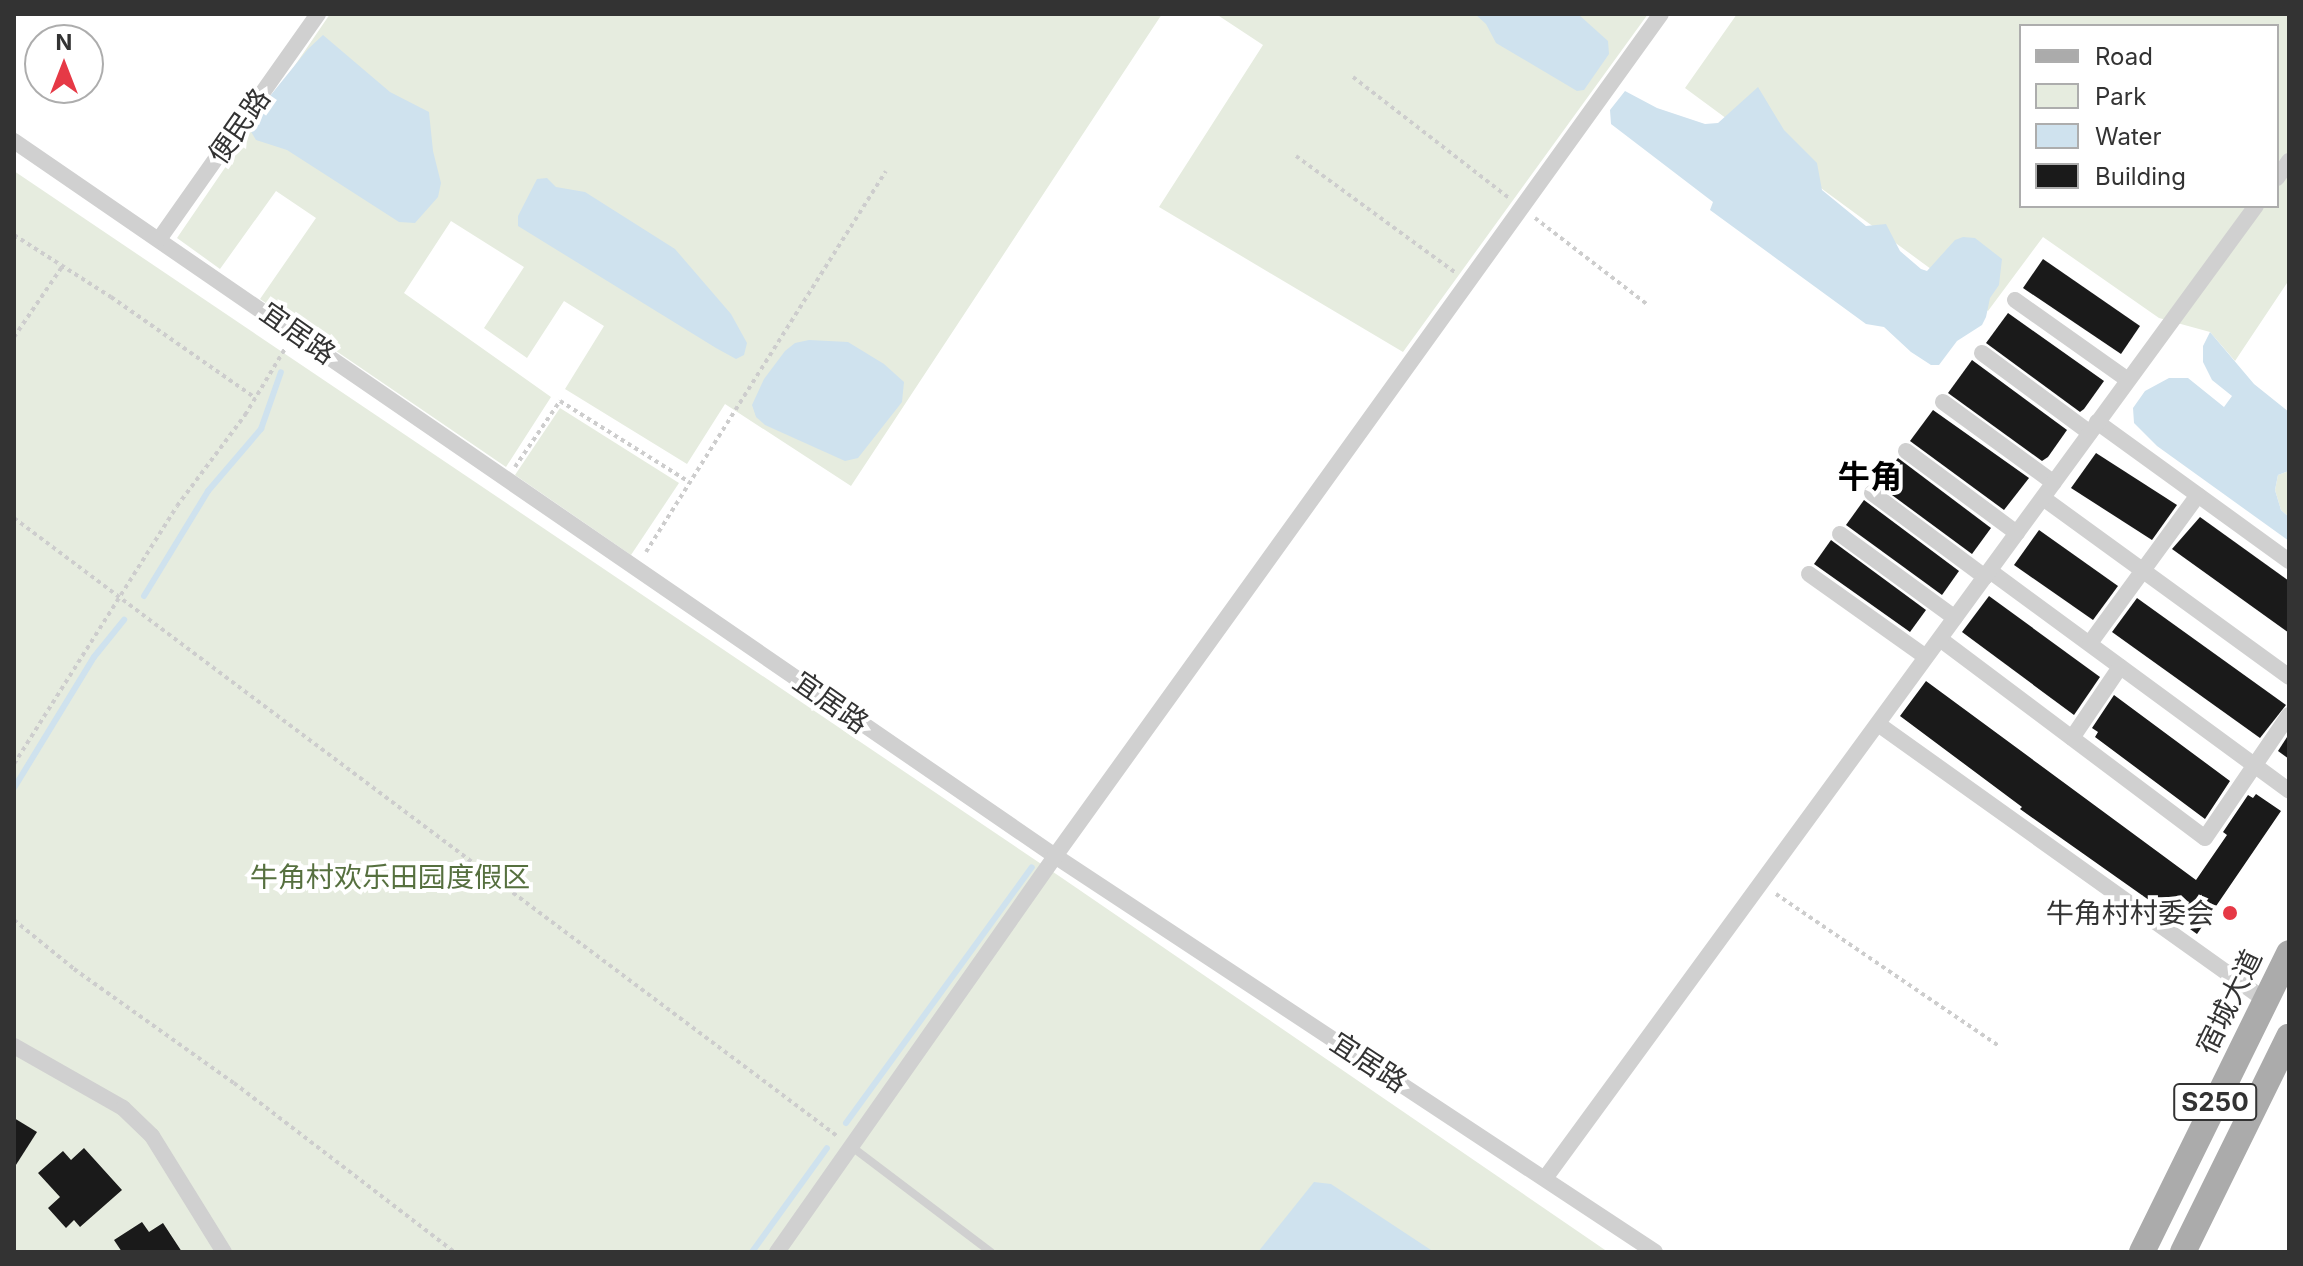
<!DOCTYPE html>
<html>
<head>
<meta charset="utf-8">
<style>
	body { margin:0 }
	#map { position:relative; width:2303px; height:1266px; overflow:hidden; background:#fff; font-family:Inter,"Noto Sans SC",sans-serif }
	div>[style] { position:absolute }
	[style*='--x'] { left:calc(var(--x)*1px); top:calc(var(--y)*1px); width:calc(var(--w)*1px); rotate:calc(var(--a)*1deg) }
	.green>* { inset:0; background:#e6ecdf }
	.water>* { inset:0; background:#cfe2ee }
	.stream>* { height:6px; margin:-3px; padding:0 3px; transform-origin:3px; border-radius:3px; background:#cfe2ee }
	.building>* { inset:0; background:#1a1a1a }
	.path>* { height:4px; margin-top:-2px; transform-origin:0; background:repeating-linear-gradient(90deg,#cdcdcd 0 4px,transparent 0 8px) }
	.service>* { height:8px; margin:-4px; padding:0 4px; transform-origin:4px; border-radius:4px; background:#d0d0d0 }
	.minor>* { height:16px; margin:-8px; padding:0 8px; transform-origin:8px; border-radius:8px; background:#d0d0d0 }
	.primary>* { height:26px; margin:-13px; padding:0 13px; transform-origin:13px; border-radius:13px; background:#ababab }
	.dots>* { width:22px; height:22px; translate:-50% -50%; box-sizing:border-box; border:4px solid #fff; border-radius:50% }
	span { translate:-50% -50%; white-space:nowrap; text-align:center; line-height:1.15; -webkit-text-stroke:8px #fff; paint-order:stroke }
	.shield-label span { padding:2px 6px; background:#fff; border:2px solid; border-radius:6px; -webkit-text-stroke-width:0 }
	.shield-label { font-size:26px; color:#333; font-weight:700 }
	.street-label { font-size:28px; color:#333 }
	.park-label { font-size:28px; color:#56703f }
	.poi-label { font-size:28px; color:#333 }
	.right { translate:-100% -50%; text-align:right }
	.quarter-label { font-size:32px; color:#000; font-weight:700 }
	.frame { position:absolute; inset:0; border:16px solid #333; pointer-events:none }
	.legend { position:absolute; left:2019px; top:24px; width:260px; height:184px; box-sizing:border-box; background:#fff; border:2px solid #adadad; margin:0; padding:10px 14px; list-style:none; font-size:24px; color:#333 }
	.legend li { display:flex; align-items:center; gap:16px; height:40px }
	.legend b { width:40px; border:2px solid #adadad }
	.north { position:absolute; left:24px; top:24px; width:80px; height:80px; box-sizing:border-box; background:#fff; border:2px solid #adadad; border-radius:50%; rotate:0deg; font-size:22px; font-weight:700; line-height:32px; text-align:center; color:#333 }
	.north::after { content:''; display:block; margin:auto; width:28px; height:36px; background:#e63946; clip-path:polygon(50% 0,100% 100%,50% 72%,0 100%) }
</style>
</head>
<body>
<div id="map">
	<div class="green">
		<i style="clip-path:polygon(330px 14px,1162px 14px,851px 486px,725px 404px,687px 464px,565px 389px,604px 326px,564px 301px,527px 358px,484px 328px,524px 267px,451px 221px,404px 293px,551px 397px,506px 467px,260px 299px,316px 218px,276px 191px,220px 269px,177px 238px)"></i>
		<i style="clip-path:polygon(1216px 14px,1648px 14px,1403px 352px,1159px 207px,1263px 45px)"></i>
		<i style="clip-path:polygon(evenodd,1737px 14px,2289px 14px,2289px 280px,2235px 361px,2210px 332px,2159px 318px,2043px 237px,1988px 311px,1685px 88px,1737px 14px,2021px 26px,2277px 26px,2277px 206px,2021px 206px,2021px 26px)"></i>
		<i style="clip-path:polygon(14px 171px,1062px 878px,1608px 1252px,14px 1252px)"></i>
		<i style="clip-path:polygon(560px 408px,679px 483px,631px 555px,515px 475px)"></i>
		<i style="clip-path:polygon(2289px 471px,2289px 517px,2281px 510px,2275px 490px,2278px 475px)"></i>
	</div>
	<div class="water">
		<i style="clip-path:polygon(1475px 14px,1578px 14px,1608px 41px,1609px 54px,1584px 90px,1577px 91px,1496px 43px,1486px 24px)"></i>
		<i style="clip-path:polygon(323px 35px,390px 92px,429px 112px,433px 151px,441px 183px,438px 197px,415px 223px,399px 222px,287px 150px,256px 140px,250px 130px,253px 117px,308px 49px)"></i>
		<i style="clip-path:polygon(1758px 87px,1784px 130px,1817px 163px,1822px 190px,1866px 226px,1886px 224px,1900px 251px,1921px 269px,1927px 271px,1955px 240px,1963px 237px,1975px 238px,2002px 259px,1999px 285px,1990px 298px,1986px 317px,1982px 325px,1957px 341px,1939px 365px,1931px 365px,1911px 352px,1884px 327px,1866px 324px,1710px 210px,1713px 202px,1611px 124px,1610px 110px,1625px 91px,1657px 108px,1705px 124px,1718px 123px)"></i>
		<i style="clip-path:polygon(547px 178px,556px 187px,585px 192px,675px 249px,731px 314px,747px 343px,744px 355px,736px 359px,716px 348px,518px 226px,518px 216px,537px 179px)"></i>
		<i style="clip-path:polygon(2210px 332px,2254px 384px,2289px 412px,2289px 471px,2278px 475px,2275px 490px,2281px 510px,2289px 517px,2289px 541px,2157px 446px,2134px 423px,2133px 408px,2145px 391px,2169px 378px,2188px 378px,2224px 407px,2232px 396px,2212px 380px,2203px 362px,2203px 346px)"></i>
		<i style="clip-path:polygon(809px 340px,848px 342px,884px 364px,904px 382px,902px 402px,858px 458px,845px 461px,765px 425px,756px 417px,752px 405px,764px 379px,785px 351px,795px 343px)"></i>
		<i style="clip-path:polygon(1314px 1182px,1331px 1184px,1434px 1252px,1258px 1252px)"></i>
	</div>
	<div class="stream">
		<i style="--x:144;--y:596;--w:123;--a:-58.6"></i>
		<i style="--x:208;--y:491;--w:82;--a:-49.5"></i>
		<i style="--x:261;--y:429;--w:60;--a:-70.7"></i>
		<i style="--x:14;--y:788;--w:153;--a:-58.6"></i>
		<i style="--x:94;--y:657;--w:48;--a:-51"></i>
		<i style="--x:846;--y:1123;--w:316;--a:-54"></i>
		<i style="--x:752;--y:1252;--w:128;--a:-54.2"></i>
	</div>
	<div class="building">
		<i style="clip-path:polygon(2043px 259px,2140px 326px,2121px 354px,2023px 288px)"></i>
		<i style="clip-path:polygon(2008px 313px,2104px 381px,2084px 409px,2080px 412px,1986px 343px)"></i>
		<i style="clip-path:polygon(1972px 360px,2067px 430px,2048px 457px,2042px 461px,1948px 393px)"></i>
		<i style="clip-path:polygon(1933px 410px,2029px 478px,2004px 510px,1910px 441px)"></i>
		<i style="clip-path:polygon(2096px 453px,2177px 505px,2152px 540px,2071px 488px)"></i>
		<i style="clip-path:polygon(1898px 458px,1991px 528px,1972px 554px,1877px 484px)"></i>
		<i style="clip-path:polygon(1864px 500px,1959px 571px,1942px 595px,1846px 525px)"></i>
		<i style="clip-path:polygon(2200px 517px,2289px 581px,2289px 633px,2172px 549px)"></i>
		<i style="clip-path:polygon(2039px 530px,2118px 586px,2093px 620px,2014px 565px)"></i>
		<i style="clip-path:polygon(1831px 540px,1926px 610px,1910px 632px,1814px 564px)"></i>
		<i style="clip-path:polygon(1989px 596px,2100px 677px,2074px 715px,1962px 632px)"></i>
		<i style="clip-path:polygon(2137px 598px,2286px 705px,2260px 738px,2112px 632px)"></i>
		<i style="clip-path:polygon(1926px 681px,2196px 880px,2227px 835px,2223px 832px,2248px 795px,2253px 798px,2256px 794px,2281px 811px,2197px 934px,2020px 809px,2022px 807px,1900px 716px)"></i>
		<i style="clip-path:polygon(2114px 695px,2230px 781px,2205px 819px,2095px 737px,2098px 732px,2092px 728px)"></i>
		<i style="clip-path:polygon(2289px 734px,2289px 759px,2278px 751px)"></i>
		<i style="clip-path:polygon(14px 1118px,37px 1132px,14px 1168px)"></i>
		<i style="clip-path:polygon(84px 1148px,122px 1190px,80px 1227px,74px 1220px,66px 1228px,48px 1208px,60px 1197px,38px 1173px,63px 1151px,71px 1160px)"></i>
		<i style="clip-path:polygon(142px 1222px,149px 1232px,163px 1223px,182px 1252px,122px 1252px,114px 1240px)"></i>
	</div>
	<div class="path">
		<i style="--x:1353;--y:77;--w:197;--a:37.8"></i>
		<i style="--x:1296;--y:156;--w:198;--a:36.2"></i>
		<i style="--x:1535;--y:218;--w:143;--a:37.6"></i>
		<i style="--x:14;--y:235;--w:115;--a:32.6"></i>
		<i style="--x:111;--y:297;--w:176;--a:35"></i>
		<i style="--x:14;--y:337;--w:85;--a:-55.6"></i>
		<i style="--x:515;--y:467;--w:80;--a:-55.7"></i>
		<i style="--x:560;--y:401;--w:152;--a:32.1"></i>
		<i style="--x:14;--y:518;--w:1029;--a:36.9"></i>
		<i style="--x:646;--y:552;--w:450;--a:-57.8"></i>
		<i style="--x:14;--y:764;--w:305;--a:-57.7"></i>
		<i style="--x:177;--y:506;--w:114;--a:-53.2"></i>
		<i style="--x:245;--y:415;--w:79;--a:-58.9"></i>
		<i style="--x:1776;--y:894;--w:271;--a:34.3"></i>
		<i style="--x:14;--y:920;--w:77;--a:39.2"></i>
		<i style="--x:74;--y:969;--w:196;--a:35.5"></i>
		<i style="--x:234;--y:1083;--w:277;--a:37.5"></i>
	</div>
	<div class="service">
		<i style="--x:852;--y:1147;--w:174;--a:37.1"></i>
	</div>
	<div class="minor">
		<i style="--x:14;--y:141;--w:1263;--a:34.48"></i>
		<i style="--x:1055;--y:856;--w:719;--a:33.42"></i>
		<i style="--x:2277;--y:178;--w:21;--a:-55"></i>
		<i style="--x:160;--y:238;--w:274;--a:-54.8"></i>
		<i style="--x:2015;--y:300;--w:138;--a:35.3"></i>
		<i style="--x:1982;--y:353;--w:134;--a:36.5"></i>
		<i style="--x:1943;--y:402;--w:137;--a:36.1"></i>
		<i style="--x:2097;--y:422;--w:237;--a:35.9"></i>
		<i style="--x:1906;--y:451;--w:138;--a:36.5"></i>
		<i style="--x:1872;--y:493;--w:141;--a:36.6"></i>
		<i style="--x:2043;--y:498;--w:304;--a:36"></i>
		<i style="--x:1840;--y:534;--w:142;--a:36.1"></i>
		<i style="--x:1990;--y:571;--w:371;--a:36.3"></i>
		<i style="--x:1809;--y:574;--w:143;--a:35.4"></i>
		<i style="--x:1940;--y:639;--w:331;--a:36.9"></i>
		<i style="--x:2205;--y:838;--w:149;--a:-55.7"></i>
		<i style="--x:2090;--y:643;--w:183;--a:-53.9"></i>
		<i style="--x:1878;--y:724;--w:475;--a:35.5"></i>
		<i style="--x:2072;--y:738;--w:86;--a:-55.9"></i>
		<i style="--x:14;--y:1046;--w:125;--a:29.6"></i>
		<i style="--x:123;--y:1108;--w:40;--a:44"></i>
		<i style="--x:152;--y:1136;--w:137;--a:58.2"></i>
		<i style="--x:1546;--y:1177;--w:1203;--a:-53.83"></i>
		<i style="--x:777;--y:1252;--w:484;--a:-54.9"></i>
		<i style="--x:1055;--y:856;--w:1037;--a:-54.26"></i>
	</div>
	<div class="primary">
		<i style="--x:2142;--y:1252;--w:333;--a:-63.8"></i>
		<i style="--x:2183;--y:1252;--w:240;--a:-63.8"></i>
	</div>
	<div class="dots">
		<i style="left:2230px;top:913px;background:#e63946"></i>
	</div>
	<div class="shield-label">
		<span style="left:2215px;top:1102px">S250</span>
	</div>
	<div class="street-label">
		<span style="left:239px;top:126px;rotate:-55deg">便民路</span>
		<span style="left:298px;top:333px;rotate:35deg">宜居路</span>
		<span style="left:831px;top:702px;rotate:35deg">宜居路</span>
		<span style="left:2229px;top:1002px;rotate:-64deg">宿城大道</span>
		<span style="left:1369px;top:1062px;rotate:33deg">宜居路</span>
	</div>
	<div class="park-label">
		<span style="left:390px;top:877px">牛角村欢乐田园度假区</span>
	</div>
	<div class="poi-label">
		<span class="right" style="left:2214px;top:913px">牛角村村委会</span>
	</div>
	<div class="quarter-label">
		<span style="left:1870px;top:477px">牛角</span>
	</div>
	<div class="frame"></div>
	<ul class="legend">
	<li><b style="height:10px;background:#ababab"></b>Road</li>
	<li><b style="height:22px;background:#e6ecdf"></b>Park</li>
	<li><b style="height:22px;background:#cfe2ee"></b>Water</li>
	<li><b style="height:22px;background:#1a1a1a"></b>Building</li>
	</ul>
	<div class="north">N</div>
</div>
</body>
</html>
